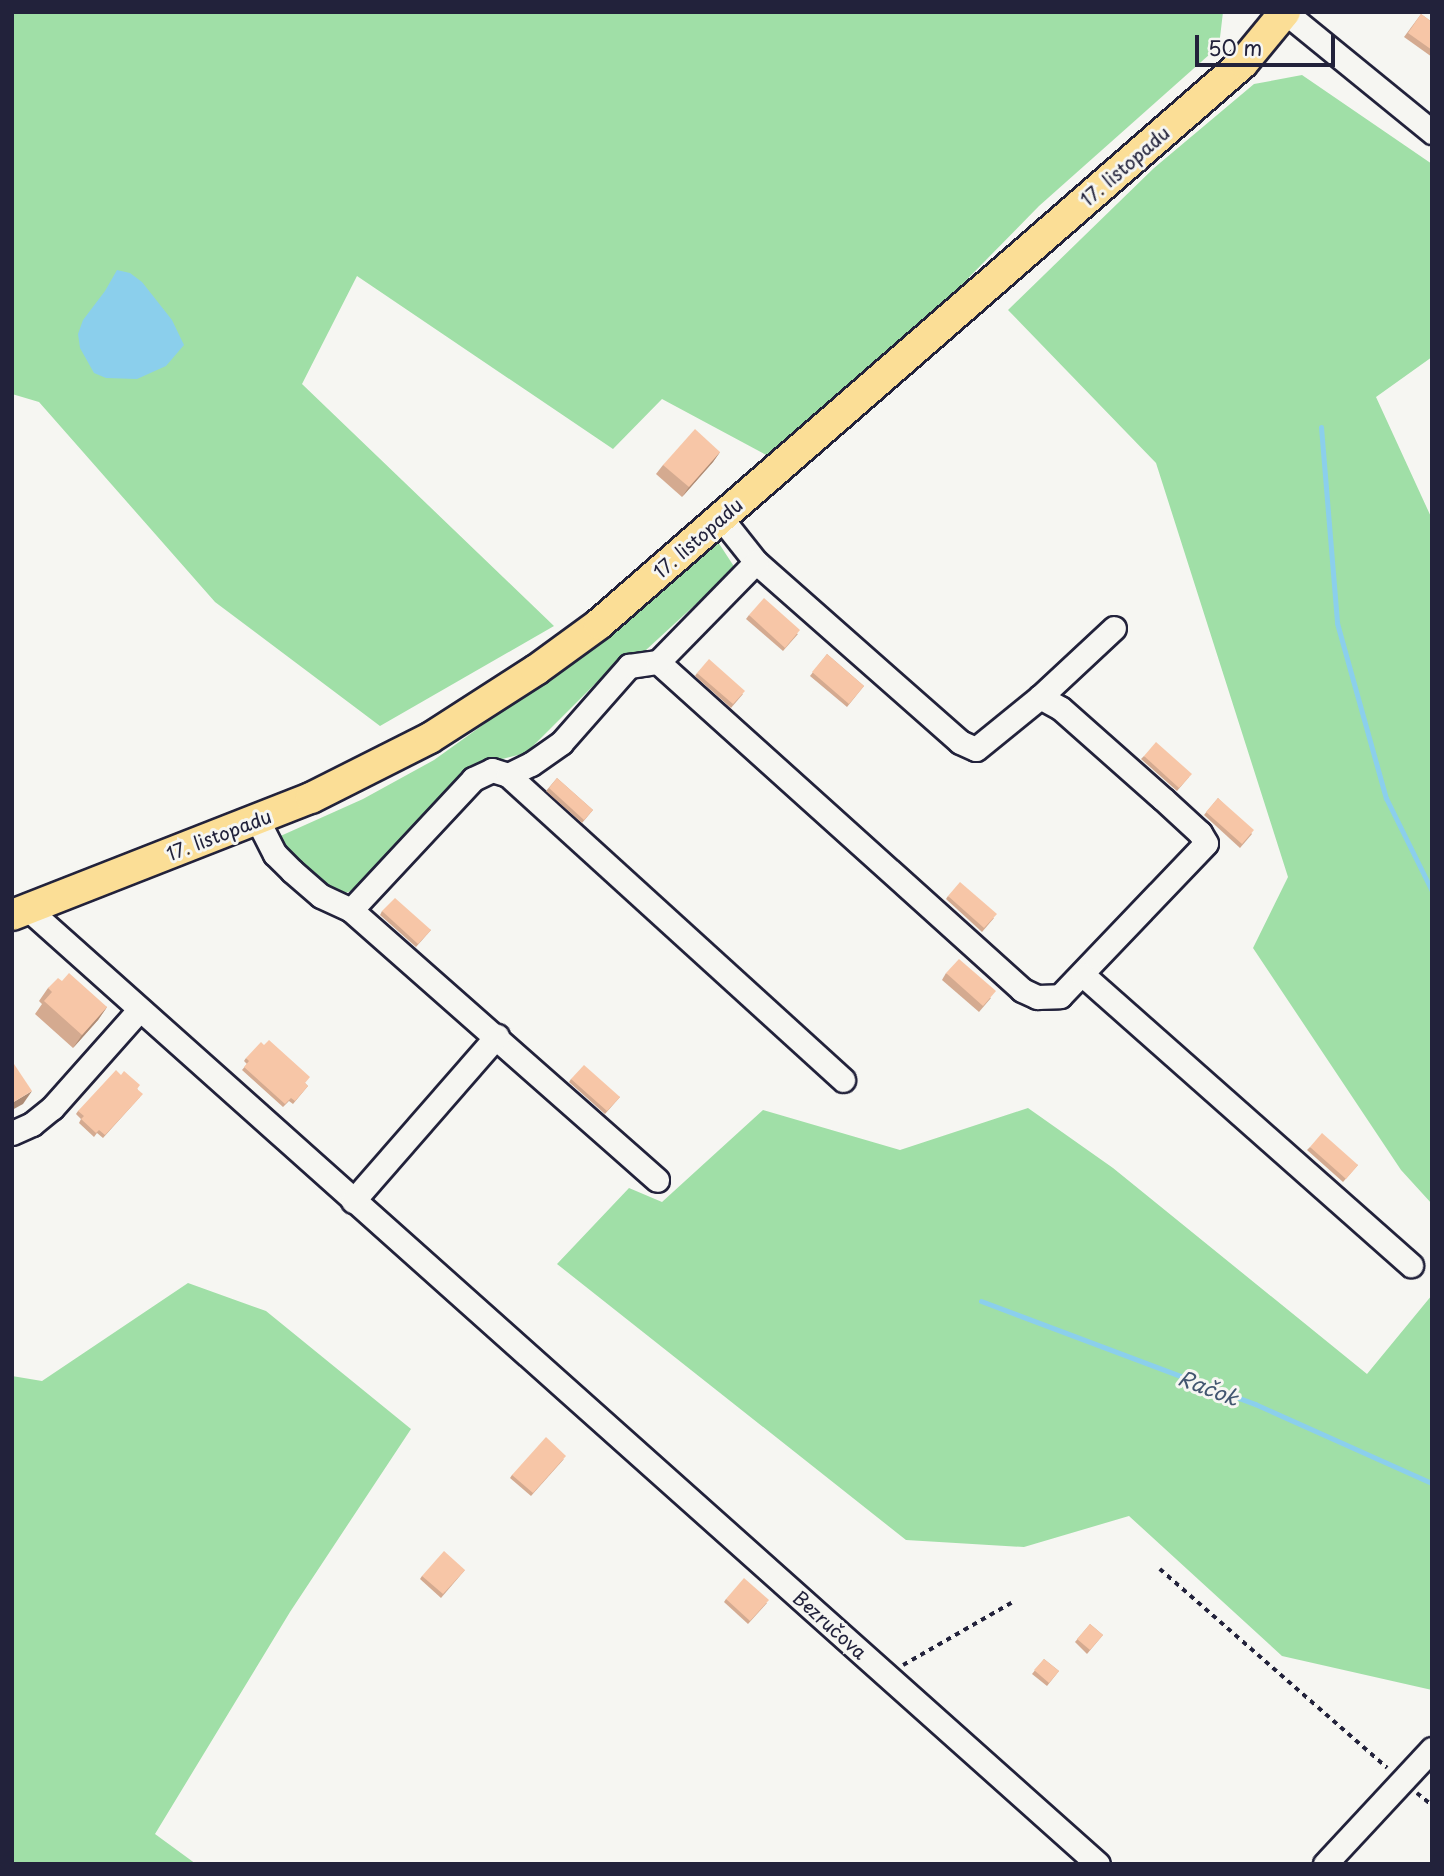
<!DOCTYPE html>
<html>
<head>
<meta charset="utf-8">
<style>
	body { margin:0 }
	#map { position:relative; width:1444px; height:1876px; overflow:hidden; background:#f6f6f2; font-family:"Playpen Sans",sans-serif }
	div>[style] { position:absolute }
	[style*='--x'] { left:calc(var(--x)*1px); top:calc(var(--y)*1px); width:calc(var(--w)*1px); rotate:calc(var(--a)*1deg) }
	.green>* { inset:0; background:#a0dfa7 }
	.water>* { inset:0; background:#8bcfec }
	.stream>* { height:5px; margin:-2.5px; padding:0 2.5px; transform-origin:2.5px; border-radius:2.5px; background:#8bcfec }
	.path>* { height:3.5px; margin-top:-1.75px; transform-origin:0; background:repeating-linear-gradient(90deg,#22223b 0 5px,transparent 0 10px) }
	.roads { filter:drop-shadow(2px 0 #22223b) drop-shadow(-2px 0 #22223b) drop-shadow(0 2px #22223b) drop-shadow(0 -2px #22223b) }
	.minor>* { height:23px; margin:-11.5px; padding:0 11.5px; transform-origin:11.5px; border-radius:11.5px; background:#f6f6f2 }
	.major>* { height:30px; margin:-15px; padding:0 15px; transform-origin:15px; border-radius:15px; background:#fbde96 }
	.wall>* { inset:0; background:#d4aa90 }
	.shaded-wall>* { inset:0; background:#ad8b75 }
	.building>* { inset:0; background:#f7c6a7 }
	span { translate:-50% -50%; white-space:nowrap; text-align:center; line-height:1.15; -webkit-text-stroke:6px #f6f6f2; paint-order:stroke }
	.street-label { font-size:19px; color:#22223b }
	.water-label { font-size:21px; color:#425670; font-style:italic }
	.frame { position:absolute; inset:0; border:14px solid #22223b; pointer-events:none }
	.scale { position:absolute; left:1195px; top:35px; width:140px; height:32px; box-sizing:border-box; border:4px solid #22223b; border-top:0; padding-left:9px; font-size:21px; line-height:24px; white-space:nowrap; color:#22223b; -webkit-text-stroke:5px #f6f6f2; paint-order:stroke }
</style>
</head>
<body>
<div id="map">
	<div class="green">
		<i style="clip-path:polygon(12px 12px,1223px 12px,1219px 46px,1039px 206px,935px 312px,768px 456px,662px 399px,613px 449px,357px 276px,302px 384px,554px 626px,380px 726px,215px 602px,39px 402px,12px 394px)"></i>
		<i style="clip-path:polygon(1302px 75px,1432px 164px,1432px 357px,1376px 397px,1432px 519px,1432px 1204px,1401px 1170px,1253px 948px,1288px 877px,1156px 463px,1008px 310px,1154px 168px,1254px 84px)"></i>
		<i style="clip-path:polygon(718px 542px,735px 568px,646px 650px,612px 667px,526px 753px,470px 767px,357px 889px,342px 894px,285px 855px,276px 838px,363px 799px,434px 760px,614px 631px)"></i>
		<i style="clip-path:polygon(1028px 1108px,1113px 1168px,1367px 1374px,1432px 1295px,1432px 1690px,1282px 1656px,1129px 1516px,1024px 1547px,906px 1540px,557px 1264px,629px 1188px,662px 1202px,763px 1110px,900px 1150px)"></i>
		<i style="clip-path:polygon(188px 1283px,266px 1311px,411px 1429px,290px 1612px,155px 1834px,196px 1864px,12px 1864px,12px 1376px,42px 1381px)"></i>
	</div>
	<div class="water">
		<i style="clip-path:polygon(117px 270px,130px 273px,142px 282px,172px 320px,184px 345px,166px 366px,137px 379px,106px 378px,94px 373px,80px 348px,78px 334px,83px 320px,105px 291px)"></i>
	</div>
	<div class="stream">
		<i style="--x:1321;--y:427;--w:197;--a:85.3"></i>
		<i style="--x:1337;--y:623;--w:182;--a:74.4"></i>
		<i style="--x:1386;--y:798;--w:104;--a:63.7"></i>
		<i style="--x:981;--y:1301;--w:293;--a:20.6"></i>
		<i style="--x:1255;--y:1404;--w:194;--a:24.1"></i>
	</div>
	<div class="path">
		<i style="--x:1160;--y:1569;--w:302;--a:41.2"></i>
		<i style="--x:903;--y:1665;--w:125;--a:-29.9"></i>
		<i style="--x:1417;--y:1793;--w:19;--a:39"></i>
	</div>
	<div class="roads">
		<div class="minor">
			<i style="--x:1285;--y:12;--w:190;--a:39.2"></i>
			<i style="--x:721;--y:518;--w:56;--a:51.5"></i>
			<i style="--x:756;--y:562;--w:272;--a:41.4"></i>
			<i style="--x:960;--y:742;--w:17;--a:24"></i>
			<i style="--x:976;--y:749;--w:82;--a:-39.1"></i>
			<i style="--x:1040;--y:697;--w:101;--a:-43"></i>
			<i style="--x:658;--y:662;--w:490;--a:42"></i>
			<i style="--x:1022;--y:990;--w:17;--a:25"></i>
			<i style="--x:1037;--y:997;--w:23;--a:-2"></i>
			<i style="--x:1060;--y:996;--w:211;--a:-46.3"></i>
			<i style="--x:1206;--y:843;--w:12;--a:-121"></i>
			<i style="--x:1200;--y:833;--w:50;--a:-137.4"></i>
			<i style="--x:1163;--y:799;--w:137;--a:-138.5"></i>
			<i style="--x:1060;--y:708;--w:23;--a:-151"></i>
			<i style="--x:508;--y:775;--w:25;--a:-26"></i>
			<i style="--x:531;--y:764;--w:37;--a:-35"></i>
			<i style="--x:561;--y:743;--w:103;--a:-48.6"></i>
			<i style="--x:629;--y:666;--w:29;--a:-8"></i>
			<i style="--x:658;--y:662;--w:140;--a:-45.6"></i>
			<i style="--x:258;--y:821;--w:37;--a:63"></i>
			<i style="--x:275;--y:854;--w:24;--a:45"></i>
			<i style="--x:292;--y:871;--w:38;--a:41"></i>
			<i style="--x:321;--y:896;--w:33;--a:25"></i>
			<i style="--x:351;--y:910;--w:408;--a:41.4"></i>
			<i style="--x:28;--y:909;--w:1434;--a:41.75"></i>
			<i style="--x:351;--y:910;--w:179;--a:-47"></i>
			<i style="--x:473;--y:779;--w:21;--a:-25"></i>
			<i style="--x:492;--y:770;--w:17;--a:17"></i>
			<i style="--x:508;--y:775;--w:453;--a:42.3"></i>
			<i style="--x:1083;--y:975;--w:438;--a:41.5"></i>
			<i style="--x:12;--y:1133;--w:22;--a:-24"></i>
			<i style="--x:32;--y:1124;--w:26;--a:-39"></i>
			<i style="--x:52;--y:1108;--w:132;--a:-48.4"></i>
			<i style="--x:353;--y:1201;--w:219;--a:-48.9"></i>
			<i style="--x:1325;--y:1864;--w:157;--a:-47.1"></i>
		</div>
		<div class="major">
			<i style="--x:12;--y:915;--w:321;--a:-21.4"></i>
			<i style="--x:311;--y:798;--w:133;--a:-26.8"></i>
			<i style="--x:430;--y:738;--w:126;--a:-32.7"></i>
			<i style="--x:536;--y:670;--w:78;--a:-36.1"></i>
			<i style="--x:599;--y:624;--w:854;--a:-41.06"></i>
			<i style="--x:1243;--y:63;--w:66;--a:-50.5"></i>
		</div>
	</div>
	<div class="wall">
		<i style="clip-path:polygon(1421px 14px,1432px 22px,1432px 57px,1404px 37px)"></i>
		<i style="clip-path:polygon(720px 452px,713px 462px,682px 497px,656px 474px,663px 465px)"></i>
		<i style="clip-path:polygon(749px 615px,798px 634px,783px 651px,746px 619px)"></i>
		<i style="clip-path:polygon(827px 654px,864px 686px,847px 707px,810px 676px)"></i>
		<i style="clip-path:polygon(697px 673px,743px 694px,731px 708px,695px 676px)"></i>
		<i style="clip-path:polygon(1144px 756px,1189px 777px,1177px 791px,1141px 759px)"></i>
		<i style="clip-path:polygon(557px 778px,593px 810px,582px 823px,546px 791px)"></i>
		<i style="clip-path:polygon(1218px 798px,1252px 834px,1240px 848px,1204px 815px)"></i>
		<i style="clip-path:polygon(948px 896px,994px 918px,982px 932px,946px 899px)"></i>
		<i style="clip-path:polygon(382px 911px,431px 930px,416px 947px,380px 915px)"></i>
		<i style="clip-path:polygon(946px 973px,991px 998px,979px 1012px,942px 980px)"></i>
		<i style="clip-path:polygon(62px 981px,107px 1007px,98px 1020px,73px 1048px,35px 1014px,42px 1004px,39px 1001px,48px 988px)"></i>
		<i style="clip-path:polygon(246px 1058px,305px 1083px,308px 1086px,293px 1104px,289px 1101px,283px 1107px,242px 1070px,247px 1064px,244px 1061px)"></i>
		<i style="clip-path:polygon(571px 1079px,620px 1097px,605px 1114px,569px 1082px)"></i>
		<i style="clip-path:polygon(137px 1088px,140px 1097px,103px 1138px,97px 1133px,94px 1137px,79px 1123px,81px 1119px,76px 1114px,78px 1111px)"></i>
		<i style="clip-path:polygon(1310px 1147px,1358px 1165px,1343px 1182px,1307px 1150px)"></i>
		<i style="clip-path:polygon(564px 1459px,531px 1496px,510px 1478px,512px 1475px)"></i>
		<i style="clip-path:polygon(465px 1570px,441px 1598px,420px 1579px,422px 1576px)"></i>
		<i style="clip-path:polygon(726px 1599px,767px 1603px,748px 1624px,724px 1602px)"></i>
		<i style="clip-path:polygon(1090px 1624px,1103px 1635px,1087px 1654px,1075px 1642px)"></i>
		<i style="clip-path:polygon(1044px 1659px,1059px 1671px,1047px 1686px,1032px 1674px)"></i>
	</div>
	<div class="shaded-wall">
		<i style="clip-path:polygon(720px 452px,713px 462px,682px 497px,689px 487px)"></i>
		<i style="clip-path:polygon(107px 1007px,98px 1020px,73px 1048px,82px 1035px)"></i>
		<i style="clip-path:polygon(32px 1091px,23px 1104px,12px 1110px,12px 1103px)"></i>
	</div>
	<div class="building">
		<i style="clip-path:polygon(1421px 14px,1432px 22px,1432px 50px,1408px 33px)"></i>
		<i style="clip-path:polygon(695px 429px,720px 452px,689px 487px,663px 465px)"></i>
		<i style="clip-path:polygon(764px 598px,800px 630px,785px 648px,749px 615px)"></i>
		<i style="clip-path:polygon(827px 654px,864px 686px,849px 704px,812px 672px)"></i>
		<i style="clip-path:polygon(709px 659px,745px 691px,733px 704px,697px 673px)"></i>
		<i style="clip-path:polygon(1156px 742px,1192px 774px,1179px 788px,1144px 756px)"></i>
		<i style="clip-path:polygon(557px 778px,593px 810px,584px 820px,549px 788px)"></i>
		<i style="clip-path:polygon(1218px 798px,1254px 830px,1242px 844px,1206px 812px)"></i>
		<i style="clip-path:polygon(960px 882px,997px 914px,984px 928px,948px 896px)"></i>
		<i style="clip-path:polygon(395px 898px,431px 930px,418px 944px,382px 911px)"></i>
		<i style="clip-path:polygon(959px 959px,996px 991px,983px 1006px,946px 973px)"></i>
		<i style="clip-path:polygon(69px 973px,107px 1007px,82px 1035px,44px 1001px,52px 992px,48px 988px,58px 978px,62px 981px)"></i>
		<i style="clip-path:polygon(269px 1040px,310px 1077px,305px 1083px,308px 1086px,295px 1101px,291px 1098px,285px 1104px,244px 1067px,249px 1061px,246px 1058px,261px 1042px,264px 1045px)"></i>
		<i style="clip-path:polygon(12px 1061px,32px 1091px,12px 1103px)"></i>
		<i style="clip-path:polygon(584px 1065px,620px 1097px,607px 1111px,571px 1079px)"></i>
		<i style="clip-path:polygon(116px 1070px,121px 1075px,124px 1071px,140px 1085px,137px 1089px,143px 1094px,105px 1135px,99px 1130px,96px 1133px,81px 1119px,84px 1116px,78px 1111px)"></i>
		<i style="clip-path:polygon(1322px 1133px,1358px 1165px,1346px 1179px,1310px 1147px)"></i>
		<i style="clip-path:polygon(546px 1437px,566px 1456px,533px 1493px,512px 1475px)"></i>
		<i style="clip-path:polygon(444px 1551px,465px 1570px,443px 1594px,422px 1576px)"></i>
		<i style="clip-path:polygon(744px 1578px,769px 1600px,750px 1621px,726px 1599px)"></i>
		<i style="clip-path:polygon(1090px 1624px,1103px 1635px,1090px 1650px,1077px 1639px)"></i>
		<i style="clip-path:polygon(1044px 1659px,1059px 1671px,1049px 1683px,1034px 1670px)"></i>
	</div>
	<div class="street-label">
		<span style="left:1125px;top:166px;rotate:-41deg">17. listopadu</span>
		<span style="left:698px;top:538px;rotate:-41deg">17. listopadu</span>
		<span style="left:219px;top:835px;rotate:-21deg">17. listopadu</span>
		<span style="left:830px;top:1625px;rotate:42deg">Bezručova</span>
	</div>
	<div class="water-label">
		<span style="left:1209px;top:1387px;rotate:21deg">Račok</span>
	</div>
	<div class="frame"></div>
	<div class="scale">50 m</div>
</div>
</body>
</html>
